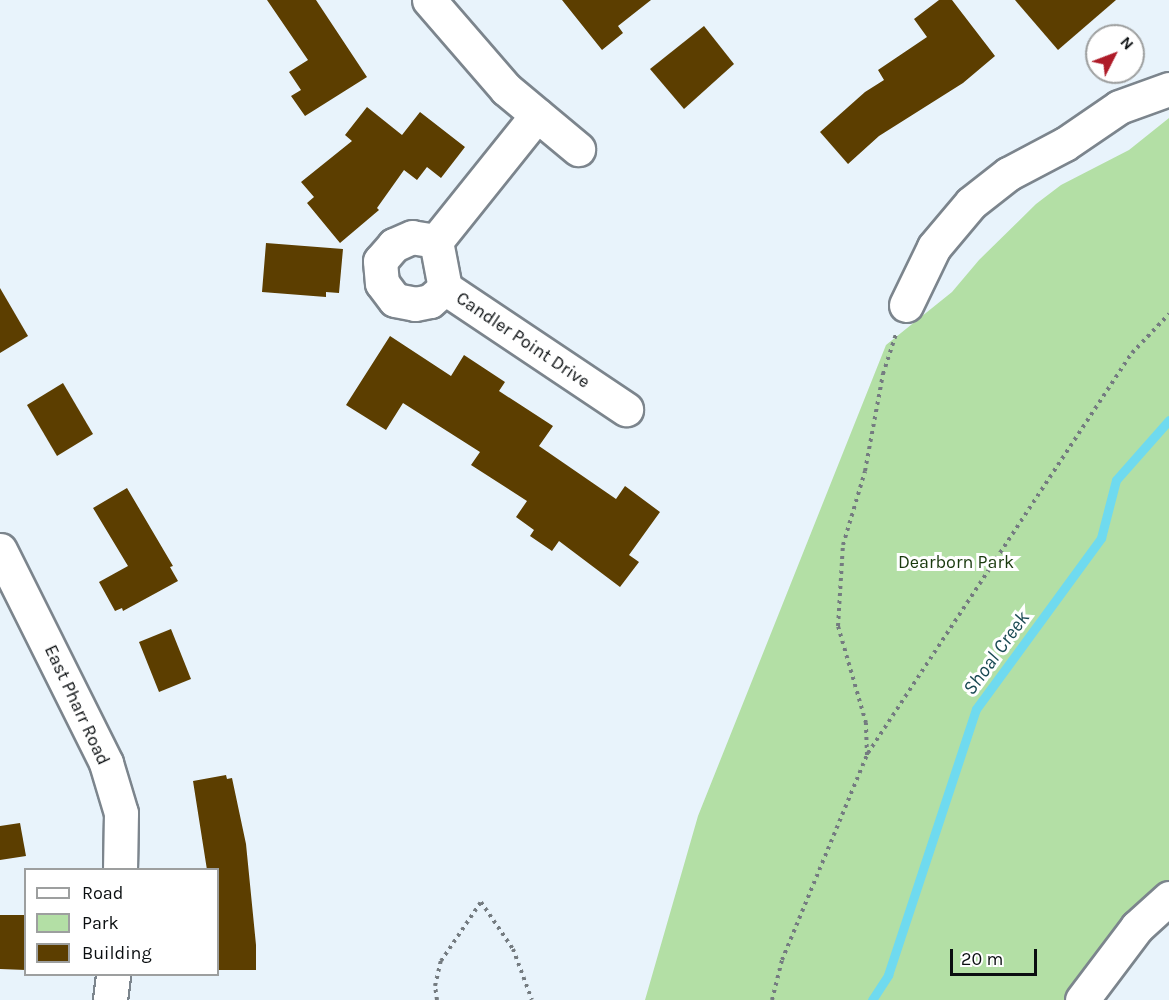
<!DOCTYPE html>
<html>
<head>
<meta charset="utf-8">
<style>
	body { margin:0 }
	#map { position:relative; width:1169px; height:1000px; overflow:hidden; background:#e8f3fb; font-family:Karla,sans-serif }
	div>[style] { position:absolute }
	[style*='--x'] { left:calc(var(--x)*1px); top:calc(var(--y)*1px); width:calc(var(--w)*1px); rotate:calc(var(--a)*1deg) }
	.green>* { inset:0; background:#b3dfa5 }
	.stream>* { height:9px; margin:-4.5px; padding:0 4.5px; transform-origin:4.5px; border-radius:4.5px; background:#6fdaef }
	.building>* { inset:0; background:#5c3e00 }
	.path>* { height:4px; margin-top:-2px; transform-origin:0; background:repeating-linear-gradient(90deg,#747b80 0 3px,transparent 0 7.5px) }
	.roads { filter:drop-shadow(2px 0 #7c858d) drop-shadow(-2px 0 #7c858d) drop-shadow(0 2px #7c858d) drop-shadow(0 -2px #7c858d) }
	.minor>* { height:33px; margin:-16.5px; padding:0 16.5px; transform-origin:16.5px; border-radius:16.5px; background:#fff }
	span { translate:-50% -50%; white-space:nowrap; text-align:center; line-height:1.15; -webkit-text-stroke:6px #fff; paint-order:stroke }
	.street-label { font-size:18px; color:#0a0e10 }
	.park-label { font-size:18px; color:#1a3a0e }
	.water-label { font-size:20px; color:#1a4a53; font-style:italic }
	.legend { position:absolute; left:24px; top:868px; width:195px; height:108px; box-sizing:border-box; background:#fff; border:2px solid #9d9f9f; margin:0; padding:8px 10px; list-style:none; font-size:18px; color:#0a0e10 }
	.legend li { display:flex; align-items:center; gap:12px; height:30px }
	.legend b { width:30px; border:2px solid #9d9f9f }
	.north { position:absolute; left:1085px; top:24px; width:60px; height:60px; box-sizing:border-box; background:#fff; border:2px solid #9d9f9f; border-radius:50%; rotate:48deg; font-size:16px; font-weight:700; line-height:24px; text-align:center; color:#0a0e10 }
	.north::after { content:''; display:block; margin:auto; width:21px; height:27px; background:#ae1b28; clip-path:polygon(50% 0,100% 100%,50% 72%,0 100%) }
	.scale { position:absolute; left:950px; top:949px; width:87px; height:27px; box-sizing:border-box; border:3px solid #0a0e10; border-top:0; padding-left:8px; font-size:18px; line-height:21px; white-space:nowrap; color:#0a0e10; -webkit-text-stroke:4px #fff; paint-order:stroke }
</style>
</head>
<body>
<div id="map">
	<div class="green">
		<i style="clip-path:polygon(1169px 118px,1169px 905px,1092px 1000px,645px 1000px,698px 816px,886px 345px,952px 292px,979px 260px,1036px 204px,1061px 185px,1129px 150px)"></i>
	</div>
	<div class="stream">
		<i style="--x:872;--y:1000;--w:30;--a:-57"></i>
		<i style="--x:888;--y:975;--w:280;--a:-71.7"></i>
		<i style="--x:976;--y:709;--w:212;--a:-53.8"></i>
		<i style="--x:1101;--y:538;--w:60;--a:-75.5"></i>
		<i style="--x:1116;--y:480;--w:80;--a:-48.5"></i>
	</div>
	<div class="building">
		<i style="clip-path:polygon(267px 0,316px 0,367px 77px,305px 116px,291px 96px,301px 90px,289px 72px,308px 60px)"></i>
		<i style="clip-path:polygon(562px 0,651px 0,618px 26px,623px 33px,602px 50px)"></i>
		<i style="clip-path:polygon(939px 0,952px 0,995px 56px,963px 83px,879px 136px,848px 164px,820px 132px,865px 92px,884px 80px,878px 70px,927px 37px,914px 19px)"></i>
		<i style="clip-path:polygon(1015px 0,1116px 0,1058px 50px)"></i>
		<i style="clip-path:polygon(704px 26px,734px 64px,684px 109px,650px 69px)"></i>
		<i style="clip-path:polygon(367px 107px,402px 135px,420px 112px,465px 147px,441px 178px,427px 167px,417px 180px,404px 170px,377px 208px,379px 210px,340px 243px,307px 203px,314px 197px,301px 182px,352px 141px,345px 135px)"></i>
		<i style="clip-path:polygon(266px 243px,343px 249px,339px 293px,326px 292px,326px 297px,262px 292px)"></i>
		<i style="clip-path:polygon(0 288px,28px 336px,0 353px)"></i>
		<i style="clip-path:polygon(390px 336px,451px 376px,464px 355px,505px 382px,499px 391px,553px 426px,539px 446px,616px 499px,625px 486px,660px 512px,629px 555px,639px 562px,620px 587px,559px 541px,552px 551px,530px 536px,534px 530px,516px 517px,527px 501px,471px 465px,480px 452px,403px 403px,386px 430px,346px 405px)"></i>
		<i style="clip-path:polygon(63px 383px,93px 434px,57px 456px,27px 405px)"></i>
		<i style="clip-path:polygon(127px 488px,173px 566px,170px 567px,178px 581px,123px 611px,122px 608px,115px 611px,99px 582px,128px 566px,93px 508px)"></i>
		<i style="clip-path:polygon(171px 629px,191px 679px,159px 692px,139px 642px)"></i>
		<i style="clip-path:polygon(226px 775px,227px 779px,232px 778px,246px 844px,256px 945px,256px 970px,218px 970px,218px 870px,207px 870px,193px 781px)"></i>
		<i style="clip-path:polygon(20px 823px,26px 856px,0 860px,0 826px)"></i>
		<i style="clip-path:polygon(0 915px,26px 915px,26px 970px,0 969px)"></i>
	</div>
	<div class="path">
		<i style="--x:868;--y:753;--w:479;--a:-56.6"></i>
		<i style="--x:1132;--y:353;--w:54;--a:-46.5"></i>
		<i style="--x:437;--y:1000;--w:14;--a:-98"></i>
		<i style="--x:435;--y:986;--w:26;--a:-77"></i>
		<i style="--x:441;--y:961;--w:71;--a:-55.9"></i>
		<i style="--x:481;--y:902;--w:57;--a:55.8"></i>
		<i style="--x:513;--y:949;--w:54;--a:69.6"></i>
		<i style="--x:772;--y:1000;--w:41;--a:-76"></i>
		<i style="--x:782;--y:960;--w:222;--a:-67.5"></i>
		<i style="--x:867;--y:755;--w:32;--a:-92"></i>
		<i style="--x:866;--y:723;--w:101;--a:-106.1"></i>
		<i style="--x:838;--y:626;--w:81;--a:-86.5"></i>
		<i style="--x:843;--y:545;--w:77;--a:-73.4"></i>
		<i style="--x:865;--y:471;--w:99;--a:-79.5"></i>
		<i style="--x:883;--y:374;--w:42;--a:-72"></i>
	</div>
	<div class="roads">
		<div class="minor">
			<i style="--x:429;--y:0;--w:118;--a:49.1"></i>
			<i style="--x:506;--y:89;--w:94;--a:39.8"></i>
			<i style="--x:537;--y:115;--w:161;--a:128.7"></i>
			<i style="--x:436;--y:241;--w:48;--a:79.2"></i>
			<i style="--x:445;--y:288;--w:218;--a:33.8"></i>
			<i style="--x:436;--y:241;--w:24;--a:-171"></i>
			<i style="--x:412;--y:237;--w:20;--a:156"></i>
			<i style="--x:394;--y:245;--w:21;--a:131"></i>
			<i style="--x:380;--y:261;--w:22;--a:85"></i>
			<i style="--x:382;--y:283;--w:21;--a:53"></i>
			<i style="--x:395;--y:300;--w:20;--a:11"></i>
			<i style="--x:415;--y:304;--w:15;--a:-11"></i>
			<i style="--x:430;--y:301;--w:20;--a:-41"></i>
			<i style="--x:906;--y:305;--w:64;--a:-64.2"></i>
			<i style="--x:934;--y:247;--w:57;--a:-49.9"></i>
			<i style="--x:971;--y:203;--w:47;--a:-38.1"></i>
			<i style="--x:1008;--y:174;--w:64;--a:-27.8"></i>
			<i style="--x:1065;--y:144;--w:65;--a:-34.4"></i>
			<i style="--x:1119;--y:107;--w:53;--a:-19.8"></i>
			<i style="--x:0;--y:550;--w:238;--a:63.5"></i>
			<i style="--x:106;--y:763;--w:52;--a:73.3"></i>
			<i style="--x:121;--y:813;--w:57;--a:91"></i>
			<i style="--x:110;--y:1000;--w:26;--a:-83"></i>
			<i style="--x:1082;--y:1000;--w:91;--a:-53"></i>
			<i style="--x:1137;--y:927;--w:43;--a:-42.2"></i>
		</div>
	</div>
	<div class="street-label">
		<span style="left:523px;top:340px;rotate:34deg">Candler Point Drive</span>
		<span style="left:77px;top:705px;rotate:65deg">East Pharr Road</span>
	</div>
	<div class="park-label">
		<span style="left:956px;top:562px">Dearborn Park</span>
	</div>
	<div class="water-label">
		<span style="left:996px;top:653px;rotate:-54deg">Shoal Creek</span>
	</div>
	<ul class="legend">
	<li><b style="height:8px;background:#fff"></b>Road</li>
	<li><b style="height:16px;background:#b3dfa5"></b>Park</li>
	<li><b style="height:16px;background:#5c3e00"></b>Building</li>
	</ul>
	<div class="north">N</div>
	<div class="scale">20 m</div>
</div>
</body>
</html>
